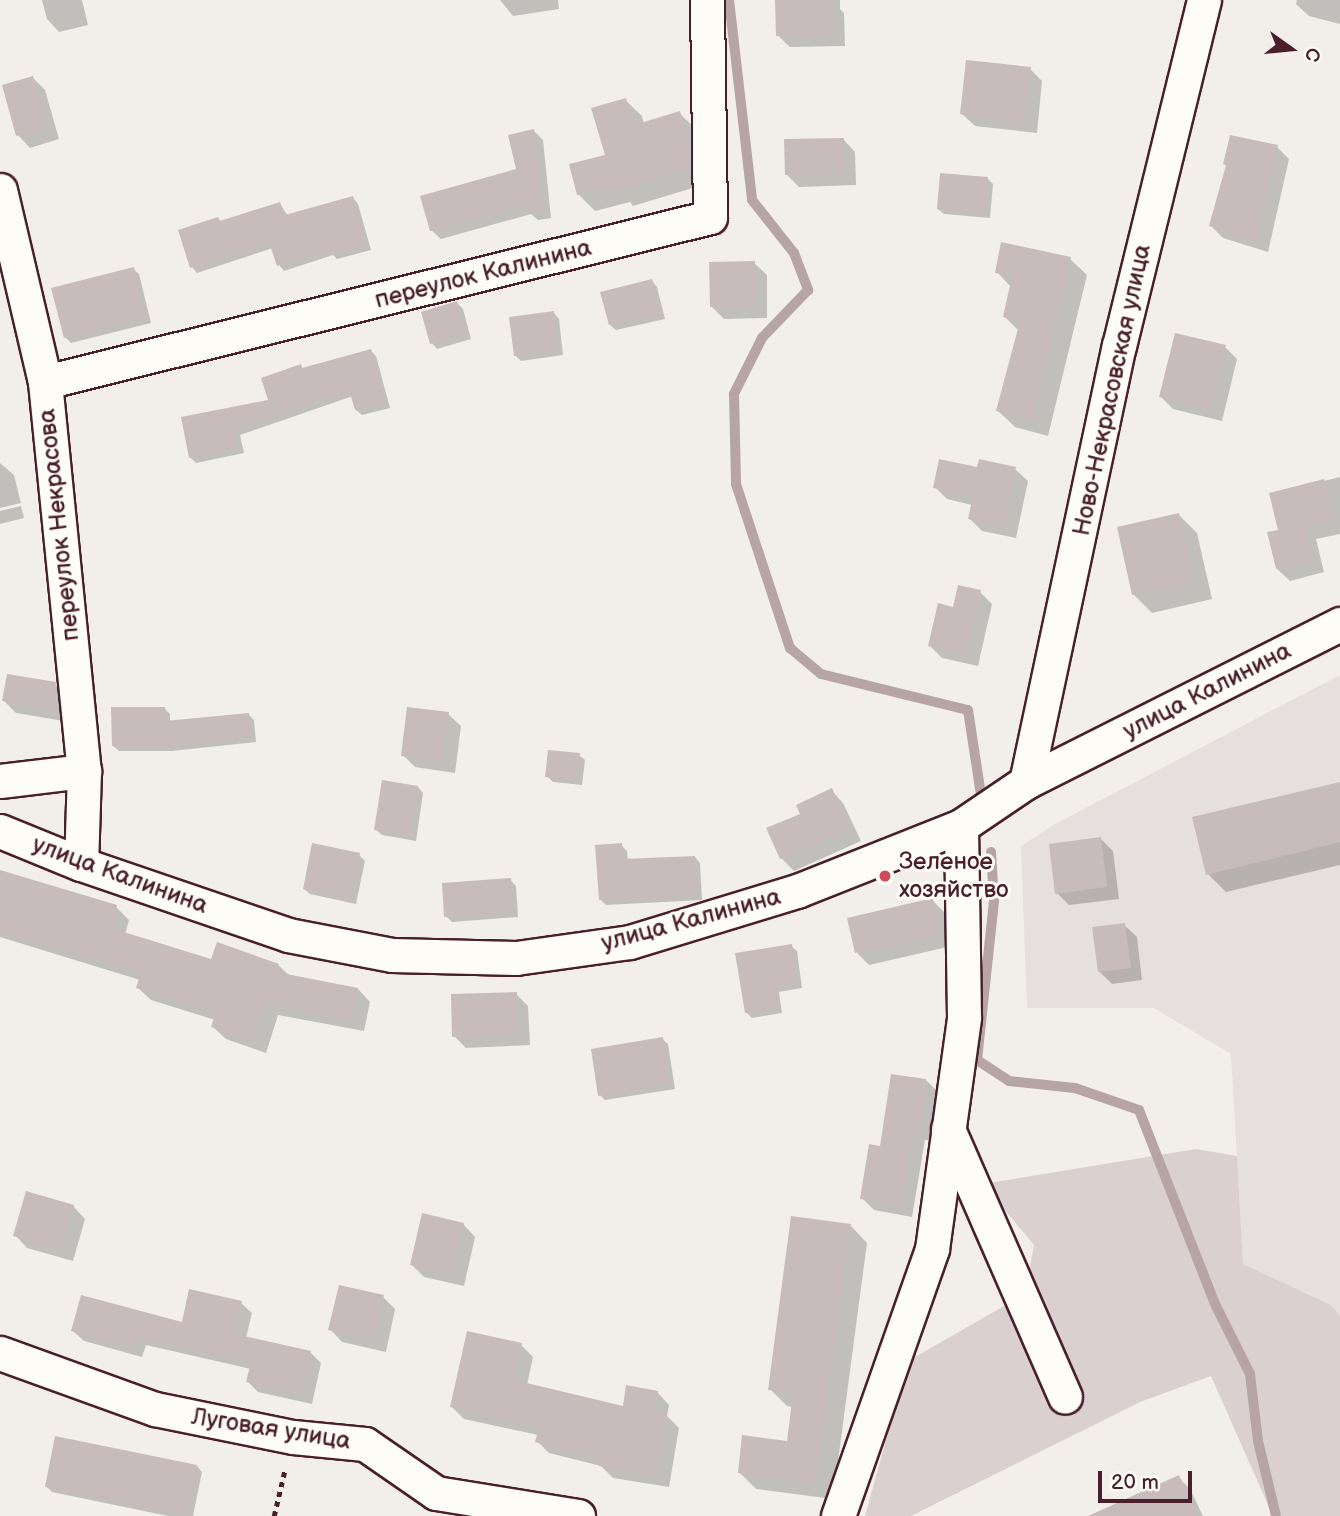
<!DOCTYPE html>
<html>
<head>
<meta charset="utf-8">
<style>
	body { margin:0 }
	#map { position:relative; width:1340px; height:1516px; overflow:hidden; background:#f2efeb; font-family:"Balsamiq Sans",sans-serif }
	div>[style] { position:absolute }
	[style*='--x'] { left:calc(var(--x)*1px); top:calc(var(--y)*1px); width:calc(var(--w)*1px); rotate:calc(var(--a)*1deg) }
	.built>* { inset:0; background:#e5dfdd }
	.green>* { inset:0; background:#d9d0cf }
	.shadow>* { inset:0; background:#0003 }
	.stream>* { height:10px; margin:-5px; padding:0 5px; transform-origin:5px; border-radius:5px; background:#b7a5a6 }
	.building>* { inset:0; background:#c8bbbb }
	.path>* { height:4.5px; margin-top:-2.25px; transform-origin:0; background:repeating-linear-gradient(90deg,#4a1f2b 0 5px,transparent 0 10px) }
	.roads { filter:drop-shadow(2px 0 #4a1f2b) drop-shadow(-2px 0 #4a1f2b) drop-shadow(0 2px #4a1f2b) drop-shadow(0 -2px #4a1f2b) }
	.minor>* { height:33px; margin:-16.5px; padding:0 16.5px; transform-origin:16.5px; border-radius:16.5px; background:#fdfcf7 }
	.dots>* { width:19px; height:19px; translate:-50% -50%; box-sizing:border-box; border:4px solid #fdfcf7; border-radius:50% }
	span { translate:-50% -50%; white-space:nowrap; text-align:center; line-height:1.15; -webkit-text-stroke:6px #fdfcf7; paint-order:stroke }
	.street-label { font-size:24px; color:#4a1f2b }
	.poi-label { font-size:24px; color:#4a1f2b }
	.left { translate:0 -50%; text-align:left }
	.north { position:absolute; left:1256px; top:14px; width:70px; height:70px; -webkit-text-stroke:5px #fdfcf7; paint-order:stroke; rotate:105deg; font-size:19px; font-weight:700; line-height:28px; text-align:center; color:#4a1f2b }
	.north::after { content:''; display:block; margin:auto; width:24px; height:32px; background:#4a1f2b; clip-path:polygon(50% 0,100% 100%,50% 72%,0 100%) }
	.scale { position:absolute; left:1098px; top:1471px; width:94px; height:32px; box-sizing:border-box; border:4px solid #4a1f2b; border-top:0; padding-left:9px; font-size:21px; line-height:24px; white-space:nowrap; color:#4a1f2b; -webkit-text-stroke:5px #fdfcf7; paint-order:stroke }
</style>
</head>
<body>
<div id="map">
	<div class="built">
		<i style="clip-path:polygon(1340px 675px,1340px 1316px,1331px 1305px,1243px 1264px,1231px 1054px,1154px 1008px,1027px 1008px,1021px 846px,1057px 823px)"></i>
	</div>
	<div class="green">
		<i style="clip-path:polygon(1196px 1149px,1237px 1156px,1243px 1264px,1331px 1305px,1340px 1316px,1340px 1516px,1273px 1516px,1211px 1376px,1140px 1402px,911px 1516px,865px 1516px,908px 1361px,1025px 1294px,1034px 1245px,983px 1184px)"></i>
	</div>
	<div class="shadow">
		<i style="clip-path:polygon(42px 0,82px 0,88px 25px,59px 32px,47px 19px)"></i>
		<i style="clip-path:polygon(500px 0,558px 0,559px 9px,513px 16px)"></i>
		<i style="clip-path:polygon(777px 0,840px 0,840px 9px,844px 13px,845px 46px,790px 47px,777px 35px)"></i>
		<i style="clip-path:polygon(1297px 0,1340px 0,1340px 24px,1309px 16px,1296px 4px)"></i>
		<i style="clip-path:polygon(1030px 69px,1042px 81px,1037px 133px,975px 126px,962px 114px)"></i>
		<i style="clip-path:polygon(33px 78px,45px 90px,59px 139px,30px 148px,18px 135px,4px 86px)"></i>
		<i style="clip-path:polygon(625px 100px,642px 116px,644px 124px,679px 113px,696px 129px,706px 184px,633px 206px,630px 202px,595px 211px,578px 194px,607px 157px)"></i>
		<i style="clip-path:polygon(533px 130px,543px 140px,551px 218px,538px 220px,531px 214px,441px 239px,431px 230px,519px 170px)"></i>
		<i style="clip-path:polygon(843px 139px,855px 152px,856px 185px,799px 187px,786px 174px)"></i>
		<i style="clip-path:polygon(1277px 147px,1289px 159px,1268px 252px,1223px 238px,1211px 226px)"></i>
		<i style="clip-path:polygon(987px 178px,993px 184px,990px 218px,944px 214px,938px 209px)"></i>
		<i style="clip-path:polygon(353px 198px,358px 204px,371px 250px,337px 259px,333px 255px,284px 271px,279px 265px,273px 248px,197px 273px,192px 267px,218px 219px,222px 222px,280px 204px,288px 216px)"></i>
		<i style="clip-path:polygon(1070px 259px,1087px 275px,1048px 436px,1015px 427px,998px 411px,1019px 331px,1005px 317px,1011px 287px,997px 272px)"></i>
		<i style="clip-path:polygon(754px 263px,767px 275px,767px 318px,724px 319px,711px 306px)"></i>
		<i style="clip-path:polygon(133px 269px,139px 274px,151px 323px,71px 343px,65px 337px)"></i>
		<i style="clip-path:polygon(652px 281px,657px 287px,665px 319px,616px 330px,610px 325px)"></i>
		<i style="clip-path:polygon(457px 303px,463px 309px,471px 339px,437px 349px,432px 343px)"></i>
		<i style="clip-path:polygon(554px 313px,559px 319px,563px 355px,521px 361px,515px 355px)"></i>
		<i style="clip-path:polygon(1225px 347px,1237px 359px,1222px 421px,1173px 409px,1161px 397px)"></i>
		<i style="clip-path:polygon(371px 351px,376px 356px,390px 408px,362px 415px,356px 410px,353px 396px,240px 435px,244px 453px,196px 463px,190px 457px,270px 401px,301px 366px,303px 369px)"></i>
		<i style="clip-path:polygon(0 463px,14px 475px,21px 503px,0 508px)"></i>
		<i style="clip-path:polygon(978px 469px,1015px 469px,1028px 481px,1016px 538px,982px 531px,969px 518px,972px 505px,947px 499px,935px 487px)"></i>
		<i style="clip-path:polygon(1340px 477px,1340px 534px,1316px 539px,1324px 572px,1290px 581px,1277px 569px,1280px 531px,1271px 494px)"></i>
		<i style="clip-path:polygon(21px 506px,24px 518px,0 524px,0 511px)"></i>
		<i style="clip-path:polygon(1179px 515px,1197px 533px,1212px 599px,1152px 613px,1133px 594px)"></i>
		<i style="clip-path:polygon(980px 592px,992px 604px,978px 666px,942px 658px,930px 646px,954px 609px)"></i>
		<i style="clip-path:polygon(55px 684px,67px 696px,64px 721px,16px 713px,4px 701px)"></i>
		<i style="clip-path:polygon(164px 708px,170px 714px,170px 722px,248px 714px,254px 720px,256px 742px,172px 751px,119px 751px,113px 746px)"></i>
		<i style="clip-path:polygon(448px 714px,461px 726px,455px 773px,415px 767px,403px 755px)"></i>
		<i style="clip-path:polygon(579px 755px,585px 760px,582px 785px,553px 782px,547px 776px)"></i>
		<i style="clip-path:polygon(1340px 784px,1340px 865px,1226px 892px,1208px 874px)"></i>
		<i style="clip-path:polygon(418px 787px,423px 793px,416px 841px,382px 835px,376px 830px)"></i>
		<i style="clip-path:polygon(831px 790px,843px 803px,861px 841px,794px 871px,781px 858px)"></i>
		<i style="clip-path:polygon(1101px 839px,1113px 851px,1119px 899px,1069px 905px,1057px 893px)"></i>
		<i style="clip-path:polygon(621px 845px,627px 851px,628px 861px,695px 857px,700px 863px,702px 900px,606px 905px,600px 899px)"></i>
		<i style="clip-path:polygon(359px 855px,365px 861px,356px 904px,310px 894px,304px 889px)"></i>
		<i style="clip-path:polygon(0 871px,116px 907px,129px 920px,125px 935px,212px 961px,278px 965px,290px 976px,358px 989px,370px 1002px,364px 1031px,278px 1015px,266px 1053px,226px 1039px,213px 1027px,215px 1020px,151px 1000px,138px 988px,140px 980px,0 937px)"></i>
		<i style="clip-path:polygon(510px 880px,516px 886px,518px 917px,452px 922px,446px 916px)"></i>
		<i style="clip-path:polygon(932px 900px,945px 913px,952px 946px,869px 965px,857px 953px)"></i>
		<i style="clip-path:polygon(1124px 925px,1137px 937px,1142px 980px,1112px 984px,1099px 971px)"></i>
		<i style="clip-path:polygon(791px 946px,797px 951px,802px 988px,779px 992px,782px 1013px,752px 1018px,746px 1012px)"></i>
		<i style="clip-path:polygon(516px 994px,528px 1006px,530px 1045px,466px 1048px,454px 1036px)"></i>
		<i style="clip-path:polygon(662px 1039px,668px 1044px,675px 1089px,605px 1100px,600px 1095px)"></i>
		<i style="clip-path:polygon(926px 1080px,938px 1092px,933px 1141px,925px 1140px,912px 1217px,874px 1210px,862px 1198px,881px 1148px)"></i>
		<i style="clip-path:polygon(73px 1206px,85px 1219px,73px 1261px,27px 1248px,15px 1235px)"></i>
		<i style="clip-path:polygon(463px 1224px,475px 1237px,464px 1286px,424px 1277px,412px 1265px)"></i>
		<i style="clip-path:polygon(851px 1226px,867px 1243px,833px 1499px,756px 1489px,739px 1472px,788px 1443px,793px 1407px,787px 1406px,770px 1389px)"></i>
		<i style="clip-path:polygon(383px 1297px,395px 1309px,386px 1352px,342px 1342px,330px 1329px)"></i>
		<i style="clip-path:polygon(241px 1303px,252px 1313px,246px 1338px,310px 1352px,321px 1363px,312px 1404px,258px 1392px,248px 1382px,251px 1369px,146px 1345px,142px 1357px,84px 1341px,73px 1331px,183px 1324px)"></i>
		<i style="clip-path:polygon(521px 1345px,533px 1357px,527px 1385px,625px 1408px,657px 1392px,669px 1405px,667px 1416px,679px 1428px,669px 1487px,613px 1478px,601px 1466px,549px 1453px,537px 1441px,538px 1435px,464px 1419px,452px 1407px)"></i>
		<i style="clip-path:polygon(197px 1466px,202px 1472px,193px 1516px,168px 1516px,52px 1492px,47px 1487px)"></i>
		<i style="clip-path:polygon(1178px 1477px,1190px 1489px,1203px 1516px,1125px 1516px)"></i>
	</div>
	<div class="stream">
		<i style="--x:729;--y:0;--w:201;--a:83.4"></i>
		<i style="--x:752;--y:200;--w:68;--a:51.6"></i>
		<i style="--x:794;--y:253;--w:40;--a:69"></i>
		<i style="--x:808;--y:290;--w:66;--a:133.8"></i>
		<i style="--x:762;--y:338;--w:63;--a:116.6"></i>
		<i style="--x:734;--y:394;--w:90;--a:88.7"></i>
		<i style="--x:736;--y:484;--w:173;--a:71.8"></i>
		<i style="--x:790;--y:648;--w:40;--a:40"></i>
		<i style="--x:821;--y:674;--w:151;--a:13.8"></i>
		<i style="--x:968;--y:710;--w:93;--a:81.3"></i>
		<i style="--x:991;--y:852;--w:49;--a:86.5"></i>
		<i style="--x:994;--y:901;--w:160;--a:96.1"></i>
		<i style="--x:977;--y:1060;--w:38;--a:33"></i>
		<i style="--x:1009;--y:1081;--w:66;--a:6.1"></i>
		<i style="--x:1075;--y:1088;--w:68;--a:19"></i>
		<i style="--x:1139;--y:1110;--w:211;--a:68.6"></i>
		<i style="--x:1216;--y:1306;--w:76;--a:63.4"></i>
		<i style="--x:1250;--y:1374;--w:67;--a:83.2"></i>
		<i style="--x:1258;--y:1441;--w:77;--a:76.5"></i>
	</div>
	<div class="building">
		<i style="clip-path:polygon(775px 0,833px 0,833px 35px,776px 36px)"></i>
		<i style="clip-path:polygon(966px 60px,1031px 67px,1025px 122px,960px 114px)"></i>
		<i style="clip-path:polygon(33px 76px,48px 127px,16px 136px,2px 85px)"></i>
		<i style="clip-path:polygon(626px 98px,634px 125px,680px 111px,690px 145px,690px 168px,616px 191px,614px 186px,577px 195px,569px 164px,605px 155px,591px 108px)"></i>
		<i style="clip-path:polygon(534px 129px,543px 209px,527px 211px,525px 204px,430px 231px,420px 196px,516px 169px,508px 135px)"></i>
		<i style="clip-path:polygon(1230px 135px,1278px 145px,1256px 241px,1209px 226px,1226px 165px,1223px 164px)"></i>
		<i style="clip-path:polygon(844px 138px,844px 174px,785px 175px,784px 139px)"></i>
		<i style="clip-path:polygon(940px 173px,988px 177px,984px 214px,937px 209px)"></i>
		<i style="clip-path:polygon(353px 196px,366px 245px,329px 255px,328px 250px,277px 266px,269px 242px,190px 268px,178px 230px,218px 217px,220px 221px,280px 202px,285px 215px)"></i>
		<i style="clip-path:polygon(1001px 242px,1071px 257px,1032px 420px,996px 411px,1020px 321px,1003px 317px,1012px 276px,995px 273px)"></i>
		<i style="clip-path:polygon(755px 261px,756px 306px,710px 307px,709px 262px)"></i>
		<i style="clip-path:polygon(134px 267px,147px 317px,64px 338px,51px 288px)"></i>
		<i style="clip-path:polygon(652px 279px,660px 313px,609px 325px,600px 292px)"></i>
		<i style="clip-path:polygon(457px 301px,467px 333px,430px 344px,421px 312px)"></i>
		<i style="clip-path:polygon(554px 311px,559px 350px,514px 356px,509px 317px)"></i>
		<i style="clip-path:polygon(1175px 333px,1226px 345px,1210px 410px,1159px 397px)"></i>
		<i style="clip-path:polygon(371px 349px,386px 402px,355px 410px,349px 390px,235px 429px,239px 448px,189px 458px,181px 417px,268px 400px,261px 378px,301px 364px,302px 368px)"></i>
		<i style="clip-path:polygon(939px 459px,977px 467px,979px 459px,1016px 467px,1004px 527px,968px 519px,973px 496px,933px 488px)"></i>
		<i style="clip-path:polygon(1324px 479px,1334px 520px,1305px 527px,1313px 560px,1276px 569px,1267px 532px,1278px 530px,1269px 493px)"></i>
		<i style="clip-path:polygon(1179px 513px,1194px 581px,1132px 595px,1117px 527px)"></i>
		<i style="clip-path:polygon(958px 585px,981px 590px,966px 655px,928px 646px,938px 603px,953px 607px)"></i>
		<i style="clip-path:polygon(7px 674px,56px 682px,53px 710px,2px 701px)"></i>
		<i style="clip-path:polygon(111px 707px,165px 707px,165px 721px,249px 713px,251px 737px,165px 746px,112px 746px)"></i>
		<i style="clip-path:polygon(407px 707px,449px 712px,443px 761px,401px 756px)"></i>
		<i style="clip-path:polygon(548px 750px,580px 753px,577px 780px,545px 777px)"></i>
		<i style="clip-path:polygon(382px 780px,418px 786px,411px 836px,374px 830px)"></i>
		<i style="clip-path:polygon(1340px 782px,1340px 842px,1206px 875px,1192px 817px)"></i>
		<i style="clip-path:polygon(832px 788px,850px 829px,780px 859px,766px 828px,800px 814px,796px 805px)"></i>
		<i style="clip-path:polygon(1101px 837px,1107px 887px,1055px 894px,1049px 844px)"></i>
		<i style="clip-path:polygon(312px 843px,360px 853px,351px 899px,303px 889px)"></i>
		<i style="clip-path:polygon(622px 843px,623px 859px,695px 856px,697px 895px,599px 900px,595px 845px)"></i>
		<i style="clip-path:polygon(0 870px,117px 905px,111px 928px,211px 959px,217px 942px,279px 964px,276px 972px,358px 988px,352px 1020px,266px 1003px,253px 1041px,211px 1027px,216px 1012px,136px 988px,141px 972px,0 931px)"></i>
		<i style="clip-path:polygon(511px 878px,513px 912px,444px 917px,442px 883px)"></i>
		<i style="clip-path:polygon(933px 898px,941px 934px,855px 953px,847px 918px)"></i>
		<i style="clip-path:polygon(1125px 923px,1131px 968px,1098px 972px,1092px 927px)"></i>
		<i style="clip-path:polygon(792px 944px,798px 983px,774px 986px,778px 1008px,745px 1013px,735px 953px)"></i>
		<i style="clip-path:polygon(517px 992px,518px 1034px,452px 1037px,451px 994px)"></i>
		<i style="clip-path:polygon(663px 1037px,670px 1084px,598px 1096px,591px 1049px)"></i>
		<i style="clip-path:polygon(891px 1074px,926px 1079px,921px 1130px,914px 1129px,900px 1206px,860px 1199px,869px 1144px,880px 1146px)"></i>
		<i style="clip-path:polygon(26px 1191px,74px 1205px,60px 1250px,13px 1236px)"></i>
		<i style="clip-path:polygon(422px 1213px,464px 1223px,452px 1275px,410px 1265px)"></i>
		<i style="clip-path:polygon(791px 1216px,851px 1224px,816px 1483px,738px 1473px,742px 1435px,787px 1441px,793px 1393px,768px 1390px)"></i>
		<i style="clip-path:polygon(339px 1285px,384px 1295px,374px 1340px,328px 1330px)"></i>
		<i style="clip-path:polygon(189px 1289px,242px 1301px,235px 1334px,311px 1351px,301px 1395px,246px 1382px,251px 1362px,135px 1336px,132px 1348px,71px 1331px,81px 1295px,182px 1322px)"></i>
		<i style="clip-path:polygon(467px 1331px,522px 1343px,514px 1380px,623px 1406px,626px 1385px,658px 1391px,654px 1412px,667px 1414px,657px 1476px,599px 1466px,601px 1458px,535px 1442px,539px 1427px,450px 1407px)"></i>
		<i style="clip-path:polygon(55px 1436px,197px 1465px,187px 1516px,45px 1487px)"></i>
		<i style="clip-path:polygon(1179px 1475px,1198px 1516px,1088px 1516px)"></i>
	</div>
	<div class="path">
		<i style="--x:274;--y:1516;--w:48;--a:-76.8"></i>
	</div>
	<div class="roads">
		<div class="minor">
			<i style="--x:0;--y:190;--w:197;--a:76.8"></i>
			<i style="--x:45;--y:382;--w:391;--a:84.3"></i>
			<i style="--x:84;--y:771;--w:93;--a:91.8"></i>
			<i style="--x:45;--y:382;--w:685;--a:-13.93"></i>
			<i style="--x:710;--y:217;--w:217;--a:-90.8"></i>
			<i style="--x:0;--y:781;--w:85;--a:-6.8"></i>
			<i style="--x:1026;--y:782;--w:446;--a:-78"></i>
			<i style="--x:1119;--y:346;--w:356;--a:-76.2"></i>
			<i style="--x:0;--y:831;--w:87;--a:22.2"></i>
			<i style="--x:81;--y:864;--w:219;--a:18.9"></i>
			<i style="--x:288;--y:935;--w:106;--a:10.9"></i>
			<i style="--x:392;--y:955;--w:124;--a:1.4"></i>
			<i style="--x:516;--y:958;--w:115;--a:-8"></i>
			<i style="--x:630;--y:942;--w:175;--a:-17"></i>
			<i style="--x:797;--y:891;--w:176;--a:-21.6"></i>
			<i style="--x:961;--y:826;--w:78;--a:-34.1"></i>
			<i style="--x:1026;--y:782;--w:352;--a:-26.7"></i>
			<i style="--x:948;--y:1129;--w:292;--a:66.4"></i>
			<i style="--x:0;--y:1353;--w:165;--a:19.9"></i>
			<i style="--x:155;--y:1409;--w:141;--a:11.5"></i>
			<i style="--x:293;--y:1437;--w:72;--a:5.6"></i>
			<i style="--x:365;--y:1444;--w:86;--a:34.6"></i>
			<i style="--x:436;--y:1493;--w:144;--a:9.2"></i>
			<i style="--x:838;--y:1516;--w:283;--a:-70.6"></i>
			<i style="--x:932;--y:1249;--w:234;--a:-82.1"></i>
			<i style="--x:964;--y:1017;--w:191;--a:-90.9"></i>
		</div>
	</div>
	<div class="dots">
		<i style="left:885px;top:876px;background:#d1495b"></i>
	</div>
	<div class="street-label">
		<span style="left:483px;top:274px;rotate:-14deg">переулок Калинина</span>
		<span style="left:1112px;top:390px;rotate:-78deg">Ново-Некрасовская улица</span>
		<span style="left:59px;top:525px;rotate:-96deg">переулок Некрасова</span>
		<span style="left:1207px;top:691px;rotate:-27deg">улица Калинина</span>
		<span style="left:120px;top:875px;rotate:20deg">улица Калинина</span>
		<span style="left:691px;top:920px;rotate:-15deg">улица Калинина</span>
		<span style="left:271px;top:1429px;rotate:9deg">Луговая улица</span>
	</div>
	<div class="poi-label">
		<span class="left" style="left:899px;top:876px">Зеленое<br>хозяйство</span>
	</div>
	<div class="north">С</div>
	<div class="scale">20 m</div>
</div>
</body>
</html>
